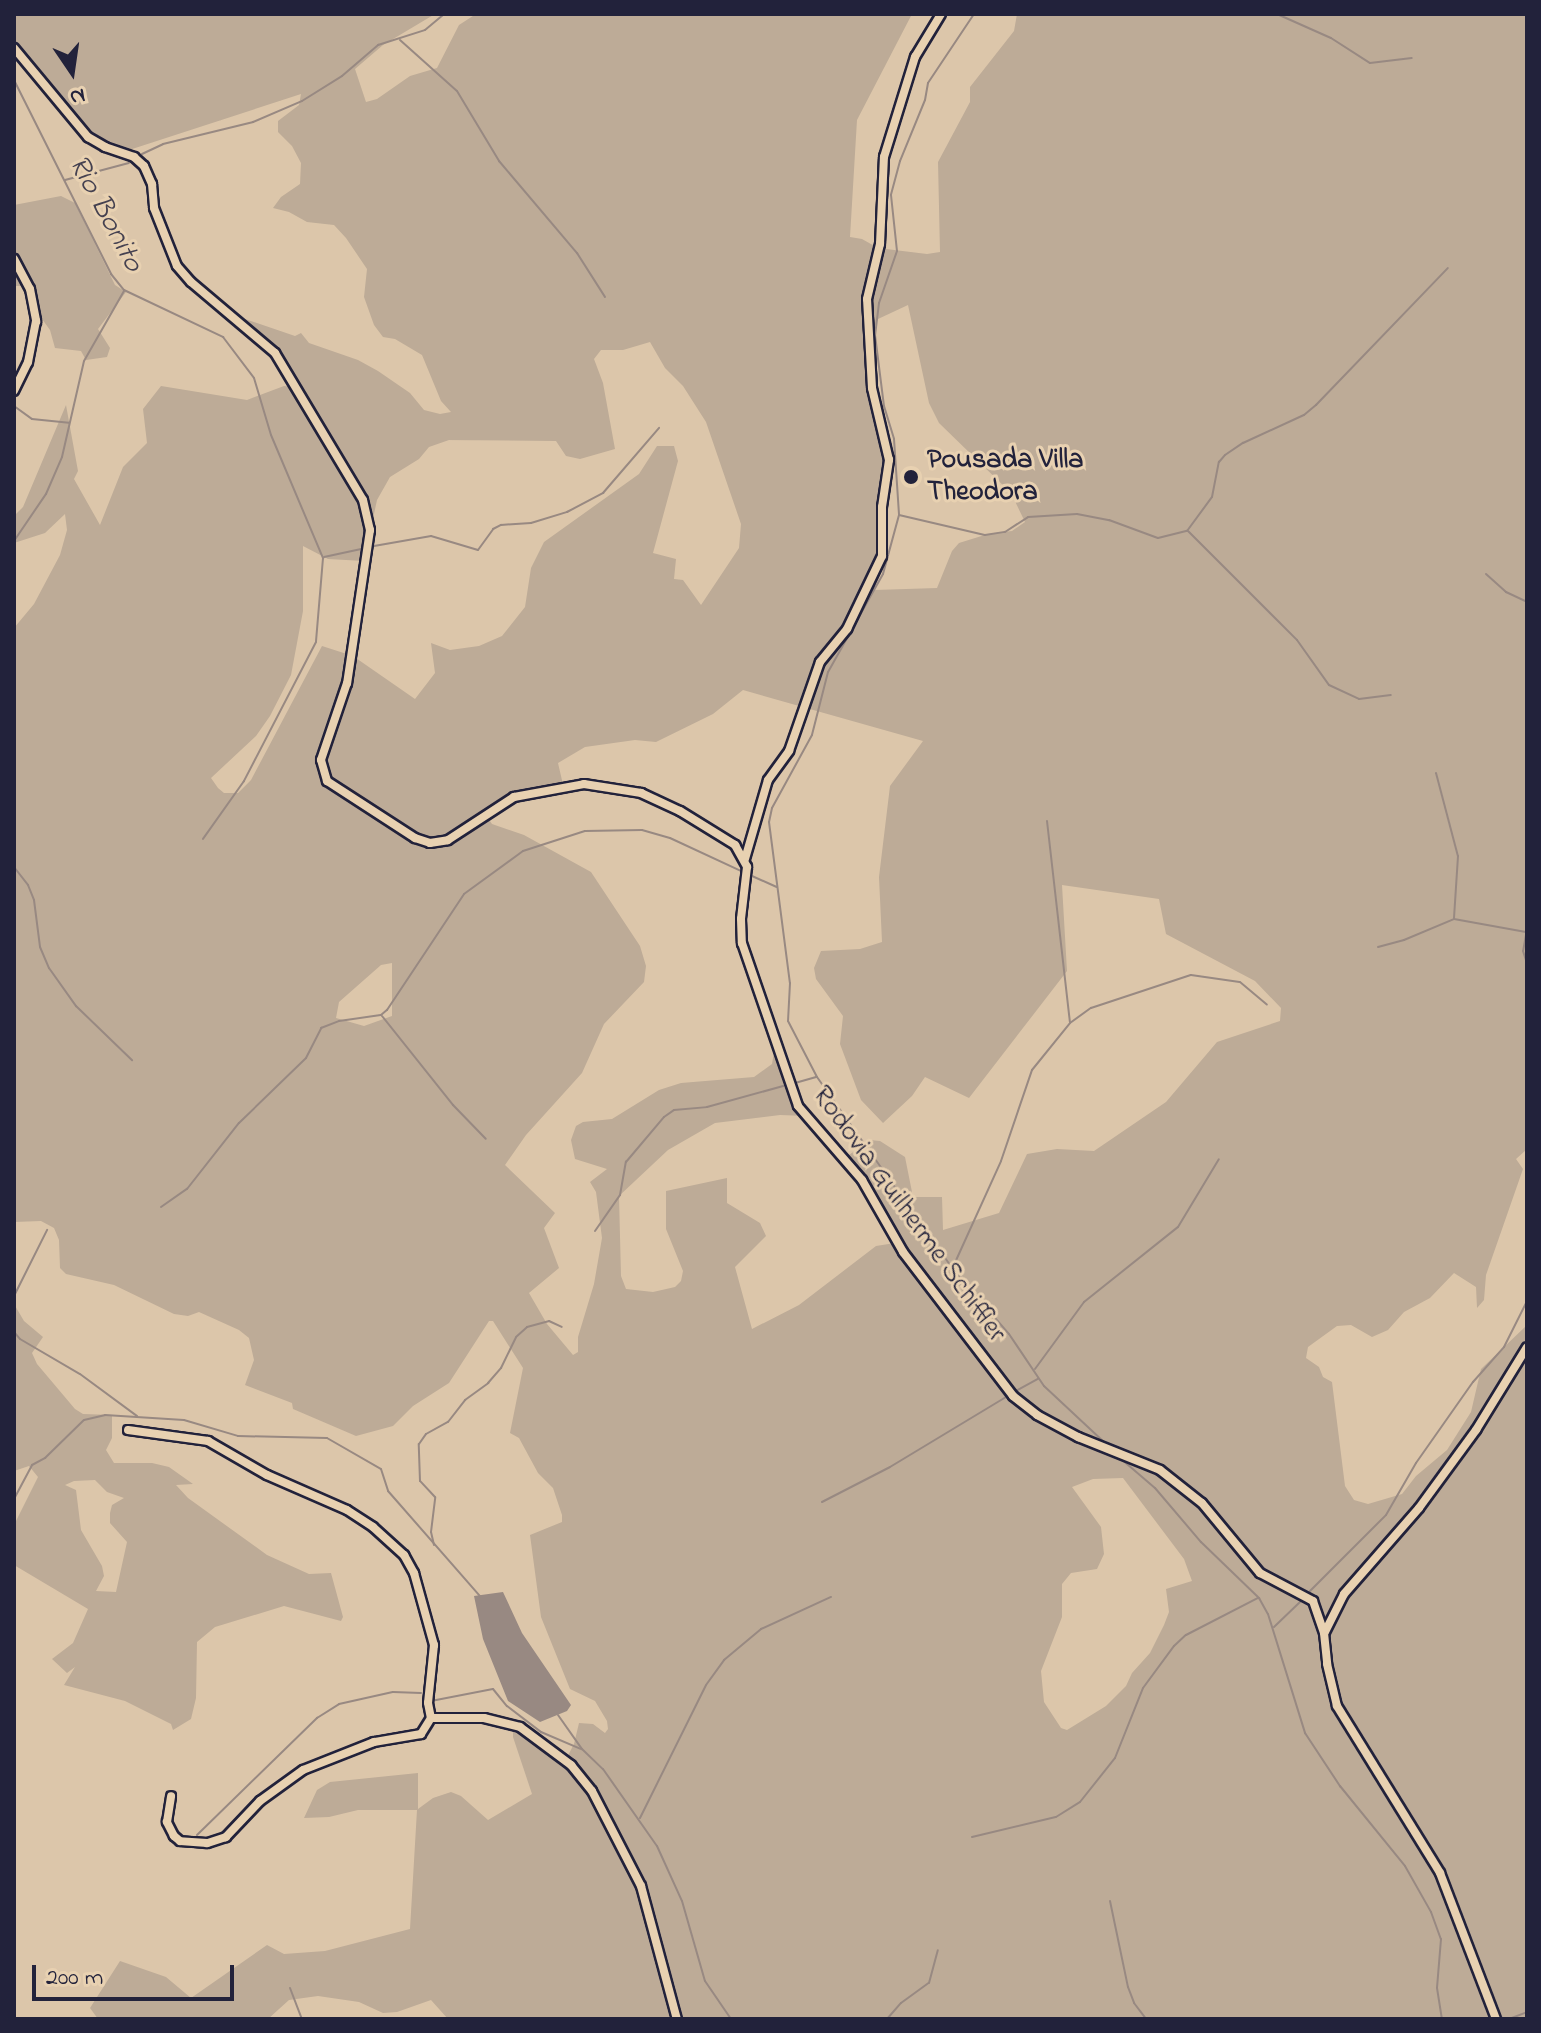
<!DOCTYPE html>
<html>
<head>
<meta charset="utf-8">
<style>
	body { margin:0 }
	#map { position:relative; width:1541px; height:2033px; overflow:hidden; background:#dcc6aa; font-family:"Indie Flower",sans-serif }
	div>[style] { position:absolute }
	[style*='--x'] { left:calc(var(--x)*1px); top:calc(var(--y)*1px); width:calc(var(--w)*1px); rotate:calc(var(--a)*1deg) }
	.green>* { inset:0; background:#bdab97 }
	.water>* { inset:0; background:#988982 }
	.stream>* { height:2px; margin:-1px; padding:0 1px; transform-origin:1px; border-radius:1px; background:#988982 }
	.roads { filter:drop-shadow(2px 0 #22223b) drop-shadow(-2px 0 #22223b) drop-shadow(0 2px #22223b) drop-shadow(0 -2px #22223b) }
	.minor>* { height:8px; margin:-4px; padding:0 4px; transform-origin:4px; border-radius:4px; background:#e8d1b1 }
	.dots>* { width:22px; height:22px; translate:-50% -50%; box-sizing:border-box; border:4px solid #e8d1b1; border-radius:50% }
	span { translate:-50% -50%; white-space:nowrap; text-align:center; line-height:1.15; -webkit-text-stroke:6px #e8d1b1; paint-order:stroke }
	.poi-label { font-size:28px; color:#22223b; font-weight:700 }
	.left { translate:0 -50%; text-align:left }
	.street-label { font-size:28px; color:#22223b }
	.water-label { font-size:30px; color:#454150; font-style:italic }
	.frame { position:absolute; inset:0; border:16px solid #22223b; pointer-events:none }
	.north { position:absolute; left:32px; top:32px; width:80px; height:80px; -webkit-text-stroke:6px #e8d1b1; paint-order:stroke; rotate:167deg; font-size:22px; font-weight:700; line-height:32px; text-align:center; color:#22223b }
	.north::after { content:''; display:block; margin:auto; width:28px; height:36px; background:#22223b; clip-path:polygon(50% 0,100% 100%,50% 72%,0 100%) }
	.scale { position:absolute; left:32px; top:1965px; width:202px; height:36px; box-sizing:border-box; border:4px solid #22223b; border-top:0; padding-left:10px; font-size:24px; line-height:28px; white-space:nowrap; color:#22223b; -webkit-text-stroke:6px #e8d1b1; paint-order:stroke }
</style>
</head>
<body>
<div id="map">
	<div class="green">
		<i style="clip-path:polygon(evenodd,14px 14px,435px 14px,383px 45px,355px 69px,366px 102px,377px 99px,410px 76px,437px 68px,459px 25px,476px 14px,912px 14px,857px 120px,850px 237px,862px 239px,878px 248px,927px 254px,940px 252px,938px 162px,970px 102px,970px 87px,1014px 31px,1017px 14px,1527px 14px,1527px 1149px,1516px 1159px,1523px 1169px,1486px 1275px,1484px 1300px,1477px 1308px,1476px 1287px,1454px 1273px,1430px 1298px,1404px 1312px,1388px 1330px,1372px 1337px,1351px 1325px,1337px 1326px,1308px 1347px,1306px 1358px,1319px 1367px,1323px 1377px,1332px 1382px,1345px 1486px,1354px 1500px,1368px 1504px,1402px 1494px,1416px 1476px,1447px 1450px,1471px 1412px,1481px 1369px,1527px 1325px,1527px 2019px,678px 2019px,675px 2005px,670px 2019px,448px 2019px,431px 2000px,397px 2012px,383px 2013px,359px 2002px,318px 1996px,289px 2000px,268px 2019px,98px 2019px,90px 2008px,120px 1961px,166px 1977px,191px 1998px,267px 1945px,284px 1954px,325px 1951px,410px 1929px,417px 1810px,358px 1810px,329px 1817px,304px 1818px,317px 1790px,330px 1782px,418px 1773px,418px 1809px,433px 1798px,451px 1792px,461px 1796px,488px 1820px,532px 1794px,513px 1737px,513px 1724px,562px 1767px,574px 1744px,579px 1723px,593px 1724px,605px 1733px,608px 1729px,607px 1721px,595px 1701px,570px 1689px,541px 1617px,530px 1535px,562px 1522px,562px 1515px,553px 1488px,538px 1473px,519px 1438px,510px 1433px,523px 1368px,493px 1321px,489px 1321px,449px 1383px,413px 1406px,393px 1426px,356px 1436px,293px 1409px,292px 1403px,245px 1385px,254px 1360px,249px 1338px,239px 1330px,199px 1312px,188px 1316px,174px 1314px,114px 1285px,66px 1274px,60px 1268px,59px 1240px,54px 1228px,41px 1221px,14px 1222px,14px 628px,34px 604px,60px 555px,67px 530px,65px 514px,45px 533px,14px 543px,14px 516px,23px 507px,66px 405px,78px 471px,74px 479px,100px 525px,123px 467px,147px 443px,143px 409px,161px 386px,247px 400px,284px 386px,293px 387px,287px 370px,242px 318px,295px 336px,301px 333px,309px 343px,358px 360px,378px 371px,410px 393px,424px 410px,440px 414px,451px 412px,441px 401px,422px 355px,395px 339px,383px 337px,374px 325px,364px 297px,367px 269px,346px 238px,334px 225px,307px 222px,289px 212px,273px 208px,281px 197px,300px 184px,301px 163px,292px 146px,278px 132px,278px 121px,299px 105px,301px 94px,126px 151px,94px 139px,14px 52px,14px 14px,908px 305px,929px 403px,939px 423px,1011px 493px,1025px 522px,1012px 531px,988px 534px,959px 543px,952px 551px,937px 588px,875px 590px,885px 451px,867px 346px,878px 319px,908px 305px,14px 14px,650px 342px,665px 368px,683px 386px,706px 422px,741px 524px,739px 548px,701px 605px,683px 580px,674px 579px,676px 559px,653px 553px,678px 461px,674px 446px,657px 446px,639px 474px,544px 542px,531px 568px,525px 607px,502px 636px,479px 646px,450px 650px,431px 643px,435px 673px,415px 699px,353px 656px,322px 646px,251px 780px,238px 793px,224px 793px,218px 788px,211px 778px,256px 736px,270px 716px,291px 675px,303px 611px,303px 546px,328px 559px,364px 561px,377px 500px,390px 477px,419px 459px,429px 447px,449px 440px,556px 441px,566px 456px,580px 459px,615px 449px,603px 383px,594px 359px,601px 350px,623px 350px,650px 342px,14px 14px,743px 690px,923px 741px,890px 786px,879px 877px,882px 942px,860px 949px,821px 951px,814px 968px,816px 979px,843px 1016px,840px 1044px,861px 1100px,883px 1123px,912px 1096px,925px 1077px,969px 1098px,1067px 971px,1062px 885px,1159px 899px,1166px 934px,1255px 981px,1281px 1008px,1280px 1021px,1217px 1042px,1166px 1102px,1094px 1151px,1057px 1149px,1027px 1154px,999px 1213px,943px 1230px,942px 1197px,913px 1197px,905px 1157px,880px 1141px,870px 1140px,842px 1160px,895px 1243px,876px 1246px,799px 1305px,752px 1329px,735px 1267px,766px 1236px,760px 1223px,727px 1203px,727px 1178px,666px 1191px,666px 1229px,683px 1271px,681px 1281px,675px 1287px,653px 1292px,626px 1289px,621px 1276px,619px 1196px,668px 1150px,715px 1123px,780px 1115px,806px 1116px,791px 1096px,774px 1052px,772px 1064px,754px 1077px,681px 1083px,659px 1090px,612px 1119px,583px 1122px,576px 1126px,571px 1140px,575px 1159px,607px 1169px,590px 1182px,596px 1192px,602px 1238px,594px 1284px,578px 1337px,578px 1352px,573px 1355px,547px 1324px,529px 1293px,559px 1268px,544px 1228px,555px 1213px,505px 1165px,526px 1135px,582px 1073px,604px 1024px,644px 982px,646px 966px,640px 946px,591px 872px,524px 835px,492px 824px,487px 817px,517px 800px,564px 789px,558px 763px,585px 747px,635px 740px,656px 742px,713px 714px,743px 690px,14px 14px,392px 963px,392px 1016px,364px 1026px,336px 1018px,339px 1002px,381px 965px,392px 963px,14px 14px,1123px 1478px,1184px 1559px,1192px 1581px,1166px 1589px,1169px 1612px,1164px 1625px,1150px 1653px,1132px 1673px,1126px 1686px,1106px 1706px,1067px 1730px,1061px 1728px,1044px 1702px,1041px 1671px,1062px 1617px,1062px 1584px,1071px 1573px,1097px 1569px,1104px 1554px,1101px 1527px,1072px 1487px,1093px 1479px,1123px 1478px)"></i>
		<i style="clip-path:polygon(61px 196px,75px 203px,115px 285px,126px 292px,98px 329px,110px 348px,107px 357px,86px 360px,81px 351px,55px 348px,50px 330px,29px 301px,24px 286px,14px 286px,14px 205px)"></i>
		<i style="clip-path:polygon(evenodd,14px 1304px,24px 1321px,43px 1337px,32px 1353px,37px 1364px,75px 1409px,83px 1414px,112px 1415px,112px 1438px,106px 1450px,114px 1463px,152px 1463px,169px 1467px,193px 1484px,176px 1485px,188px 1498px,267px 1555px,309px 1574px,331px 1573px,343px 1617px,341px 1621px,284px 1606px,215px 1627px,197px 1642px,196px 1698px,191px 1719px,173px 1730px,171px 1724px,125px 1701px,64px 1685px,75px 1667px,67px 1673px,52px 1659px,73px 1643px,88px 1609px,14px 1565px,14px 1525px,38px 1477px,29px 1466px,14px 1471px,14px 1304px,95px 1480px,107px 1492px,124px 1498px,112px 1505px,110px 1513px,110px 1523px,127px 1542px,116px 1592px,96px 1591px,104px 1576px,102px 1566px,81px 1530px,76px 1490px,65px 1485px,74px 1481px,95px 1480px)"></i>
	</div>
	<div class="water">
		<i style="clip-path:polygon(503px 1592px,522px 1633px,571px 1705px,567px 1711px,540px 1722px,508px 1701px,483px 1639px,474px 1596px)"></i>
	</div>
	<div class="stream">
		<i style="--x:974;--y:14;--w:83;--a:123.7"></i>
		<i style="--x:928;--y:83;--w:17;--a:100"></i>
		<i style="--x:925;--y:100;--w:66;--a:112.3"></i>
		<i style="--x:900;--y:161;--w:35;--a:105"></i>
		<i style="--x:891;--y:195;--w:56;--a:83.9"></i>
		<i style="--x:897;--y:251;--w:55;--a:109.1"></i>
		<i style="--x:879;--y:303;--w:32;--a:97"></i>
		<i style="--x:875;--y:335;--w:72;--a:82.8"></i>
		<i style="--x:884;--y:406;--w:34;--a:73"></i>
		<i style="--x:894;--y:439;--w:76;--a:86.2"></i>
		<i style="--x:899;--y:515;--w:61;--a:105.2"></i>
		<i style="--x:883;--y:574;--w:112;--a:119.3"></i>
		<i style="--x:828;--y:672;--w:65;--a:104.3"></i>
		<i style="--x:812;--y:735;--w:83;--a:118.7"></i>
		<i style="--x:772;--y:808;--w:14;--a:102"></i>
		<i style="--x:769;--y:822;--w:162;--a:82.6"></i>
		<i style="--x:790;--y:983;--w:38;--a:93"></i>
		<i style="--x:788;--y:1021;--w:63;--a:62.6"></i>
		<i style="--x:817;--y:1077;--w:234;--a:54.7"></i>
		<i style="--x:952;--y:1268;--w:87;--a:49.2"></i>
		<i style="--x:1009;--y:1334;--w:63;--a:56.1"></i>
		<i style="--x:1044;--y:1386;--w:82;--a:43"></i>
		<i style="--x:1277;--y:14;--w:59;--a:24"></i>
		<i style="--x:1331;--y:38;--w:46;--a:32.7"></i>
		<i style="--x:1370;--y:63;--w:42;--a:-6.8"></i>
		<i style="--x:400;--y:40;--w:76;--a:41.8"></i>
		<i style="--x:457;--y:91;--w:82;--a:59"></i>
		<i style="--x:499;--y:161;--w:121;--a:49.7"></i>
		<i style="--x:577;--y:253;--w:52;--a:57.5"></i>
		<i style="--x:14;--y:80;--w:217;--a:63.4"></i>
		<i style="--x:111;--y:274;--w:21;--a:51"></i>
		<i style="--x:124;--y:290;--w:110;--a:25.4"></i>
		<i style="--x:223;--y:337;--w:51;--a:52.9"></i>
		<i style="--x:254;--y:378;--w:59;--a:73.4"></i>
		<i style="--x:271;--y:435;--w:134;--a:67.1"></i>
		<i style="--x:323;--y:558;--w:84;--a:94.8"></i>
		<i style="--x:316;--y:642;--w:157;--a:117.4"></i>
		<i style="--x:244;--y:781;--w:71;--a:125.3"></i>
		<i style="--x:142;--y:154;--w:23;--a:-25"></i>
		<i style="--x:163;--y:144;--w:93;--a:-13.7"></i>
		<i style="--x:253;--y:122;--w:53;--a:-23.2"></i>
		<i style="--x:302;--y:101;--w:47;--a:-32"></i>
		<i style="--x:342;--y:76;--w:48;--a:-40.7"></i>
		<i style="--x:378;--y:45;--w:49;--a:-17.7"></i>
		<i style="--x:425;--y:30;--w:25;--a:-40"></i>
		<i style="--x:65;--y:180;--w:66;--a:-14.9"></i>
		<i style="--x:14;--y:406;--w:22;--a:36"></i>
		<i style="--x:32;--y:419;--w:37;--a:6"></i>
		<i style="--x:899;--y:515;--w:88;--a:13.1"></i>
		<i style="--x:985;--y:535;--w:20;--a:-9"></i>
		<i style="--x:1005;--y:532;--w:27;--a:-33"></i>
		<i style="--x:1028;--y:517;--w:49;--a:-3.5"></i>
		<i style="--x:1077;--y:514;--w:33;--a:11"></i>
		<i style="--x:1109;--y:520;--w:52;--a:20.2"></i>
		<i style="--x:1158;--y:538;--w:30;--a:-14"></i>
		<i style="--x:1187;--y:531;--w:42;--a:-53.7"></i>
		<i style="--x:1212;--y:497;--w:36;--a:-79"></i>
		<i style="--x:1219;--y:462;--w:9;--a:-49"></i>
		<i style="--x:1225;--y:455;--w:22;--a:-34"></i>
		<i style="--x:1243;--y:443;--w:67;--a:-24.7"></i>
		<i style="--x:1304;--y:415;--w:16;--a:-40"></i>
		<i style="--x:1316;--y:405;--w:190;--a:-46.1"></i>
		<i style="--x:1188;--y:531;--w:154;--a:45"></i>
		<i style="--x:1297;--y:640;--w:55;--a:54.6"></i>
		<i style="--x:1329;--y:685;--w:33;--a:25"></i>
		<i style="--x:1359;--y:699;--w:32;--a:-7"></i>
		<i style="--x:14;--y:541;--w:57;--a:-55.8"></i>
		<i style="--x:46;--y:494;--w:40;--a:-66.6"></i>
		<i style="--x:62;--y:457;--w:98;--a:-77.1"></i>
		<i style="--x:84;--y:361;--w:81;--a:-60.3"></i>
		<i style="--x:374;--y:546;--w:58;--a:-10"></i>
		<i style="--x:431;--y:536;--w:49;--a:16.6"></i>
		<i style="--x:478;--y:550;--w:26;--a:-54"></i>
		<i style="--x:493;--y:529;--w:9;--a:-27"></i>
		<i style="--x:501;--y:525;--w:30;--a:-4"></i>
		<i style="--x:531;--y:523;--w:38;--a:-17"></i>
		<i style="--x:567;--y:512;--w:41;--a:-27.8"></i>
		<i style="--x:603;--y:493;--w:86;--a:-49.3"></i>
		<i style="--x:324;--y:557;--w:38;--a:-12"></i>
		<i style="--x:1486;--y:574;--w:27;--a:42"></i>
		<i style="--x:1506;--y:592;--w:23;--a:25"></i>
		<i style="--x:1436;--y:773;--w:86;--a:75.2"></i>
		<i style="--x:1458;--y:856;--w:62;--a:93.7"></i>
		<i style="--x:1047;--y:821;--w:202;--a:83.5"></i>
		<i style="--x:14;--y:867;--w:23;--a:52"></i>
		<i style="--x:28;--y:885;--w:16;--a:68"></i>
		<i style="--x:34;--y:900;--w:47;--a:82.7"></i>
		<i style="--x:40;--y:947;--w:23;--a:67"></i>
		<i style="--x:49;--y:968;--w:47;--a:54.6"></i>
		<i style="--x:76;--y:1006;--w:78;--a:44"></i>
		<i style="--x:752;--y:876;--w:27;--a:24"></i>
		<i style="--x:1527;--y:929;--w:22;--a:100"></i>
		<i style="--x:1523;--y:951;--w:13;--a:72"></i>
		<i style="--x:1378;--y:947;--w:27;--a:-15"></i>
		<i style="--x:1404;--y:940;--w:54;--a:-22.8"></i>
		<i style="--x:1454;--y:919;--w:73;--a:10.2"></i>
		<i style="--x:382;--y:1016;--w:114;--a:51.4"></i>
		<i style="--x:453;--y:1105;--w:47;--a:45.9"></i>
		<i style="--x:795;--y:1083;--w:22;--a:-16"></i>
		<i style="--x:161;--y:1207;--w:32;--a:-35"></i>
		<i style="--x:187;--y:1189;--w:84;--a:-51.8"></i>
		<i style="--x:239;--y:1123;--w:93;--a:-44.1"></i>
		<i style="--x:306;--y:1058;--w:34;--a:-63"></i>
		<i style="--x:321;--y:1028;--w:19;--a:-21"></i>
		<i style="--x:339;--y:1021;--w:42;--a:-8.1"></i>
		<i style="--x:381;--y:1015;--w:8;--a:-40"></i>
		<i style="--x:387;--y:1010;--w:139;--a:-56.4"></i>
		<i style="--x:464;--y:894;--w:73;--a:-36.1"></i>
		<i style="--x:523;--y:851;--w:65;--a:-17.9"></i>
		<i style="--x:585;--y:831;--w:57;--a:-1"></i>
		<i style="--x:642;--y:830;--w:29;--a:16"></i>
		<i style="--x:670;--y:838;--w:78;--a:24.9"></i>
		<i style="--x:595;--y:1231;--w:44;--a:-55.2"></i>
		<i style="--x:620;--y:1195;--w:34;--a:-80"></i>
		<i style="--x:626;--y:1162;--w:59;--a:-49.8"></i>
		<i style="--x:664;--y:1117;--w:12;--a:-35"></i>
		<i style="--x:674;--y:1110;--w:33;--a:-5"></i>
		<i style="--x:707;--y:1107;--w:79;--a:-15.4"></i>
		<i style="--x:953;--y:1267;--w:116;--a:-65.6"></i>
		<i style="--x:1001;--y:1161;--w:96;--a:-71.2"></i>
		<i style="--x:1032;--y:1070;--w:60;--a:-51"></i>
		<i style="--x:1070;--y:1023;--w:26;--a:-36"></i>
		<i style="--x:1091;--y:1008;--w:105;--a:-18.3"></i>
		<i style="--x:1191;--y:975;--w:49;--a:8.1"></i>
		<i style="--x:1240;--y:982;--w:35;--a:40"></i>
		<i style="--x:14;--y:1296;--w:74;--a:-63.4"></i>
		<i style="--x:14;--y:1332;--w:9;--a:49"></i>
		<i style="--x:20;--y:1339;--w:69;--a:30.3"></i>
		<i style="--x:80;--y:1374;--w:71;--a:36.4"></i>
		<i style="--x:1035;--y:1369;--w:83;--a:-53.8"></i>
		<i style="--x:1084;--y:1302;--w:120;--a:-38.6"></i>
		<i style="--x:1178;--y:1227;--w:79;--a:-58.9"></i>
		<i style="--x:1016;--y:1391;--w:25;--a:-29"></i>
		<i style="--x:1120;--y:1458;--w:46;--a:40.6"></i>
		<i style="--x:1155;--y:1488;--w:71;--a:49.6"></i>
		<i style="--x:1201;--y:1542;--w:81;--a:44"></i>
		<i style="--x:1259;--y:1598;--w:18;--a:61"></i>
		<i style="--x:1268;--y:1614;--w:125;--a:72.7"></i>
		<i style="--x:1305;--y:1733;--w:64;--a:56.6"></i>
		<i style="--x:1340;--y:1786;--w:103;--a:50.9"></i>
		<i style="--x:1405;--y:1866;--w:53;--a:60.5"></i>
		<i style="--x:1431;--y:1912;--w:29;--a:70"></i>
		<i style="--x:1441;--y:1939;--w:49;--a:94.7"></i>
		<i style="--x:1437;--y:1988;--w:31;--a:81"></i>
		<i style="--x:14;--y:1499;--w:38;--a:-62"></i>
		<i style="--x:32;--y:1465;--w:15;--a:-28"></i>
		<i style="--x:45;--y:1458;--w:54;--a:-44.3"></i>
		<i style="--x:84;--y:1420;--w:22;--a:-13"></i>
		<i style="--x:105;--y:1415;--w:79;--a:3.6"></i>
		<i style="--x:184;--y:1420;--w:56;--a:16.5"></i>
		<i style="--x:238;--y:1436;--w:89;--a:1.3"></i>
		<i style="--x:327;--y:1438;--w:62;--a:29.9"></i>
		<i style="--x:381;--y:1469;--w:23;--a:72"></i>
		<i style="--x:388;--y:1491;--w:140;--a:48.8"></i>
		<i style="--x:822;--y:1502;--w:76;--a:-27.2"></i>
		<i style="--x:890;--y:1467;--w:135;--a:-31.1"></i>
		<i style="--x:434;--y:1545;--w:13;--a:-103"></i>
		<i style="--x:431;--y:1532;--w:35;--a:-83"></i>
		<i style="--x:435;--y:1497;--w:22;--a:-133"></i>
		<i style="--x:420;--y:1481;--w:37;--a:-92"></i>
		<i style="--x:419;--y:1444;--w:12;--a:-55"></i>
		<i style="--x:426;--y:1434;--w:25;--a:-29"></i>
		<i style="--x:448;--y:1422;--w:28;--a:-52"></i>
		<i style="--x:465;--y:1400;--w:29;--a:-36"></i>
		<i style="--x:488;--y:1383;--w:20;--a:-49"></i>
		<i style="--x:501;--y:1368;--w:34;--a:-64"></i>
		<i style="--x:516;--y:1337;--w:15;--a:-42"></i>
		<i style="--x:527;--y:1327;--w:23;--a:-15"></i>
		<i style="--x:549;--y:1321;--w:14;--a:25"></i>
		<i style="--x:1310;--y:1591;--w:107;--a:-45"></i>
		<i style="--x:1386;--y:1515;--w:60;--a:-60"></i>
		<i style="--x:1416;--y:1463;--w:99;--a:-54.9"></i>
		<i style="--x:1473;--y:1382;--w:47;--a:-48.5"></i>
		<i style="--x:1504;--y:1347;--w:51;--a:-63.4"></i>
		<i style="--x:1274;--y:1627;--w:39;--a:-44"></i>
		<i style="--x:431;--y:1701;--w:63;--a:-11"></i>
		<i style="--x:493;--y:1689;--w:22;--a:51"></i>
		<i style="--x:507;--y:1706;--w:43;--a:37.4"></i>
		<i style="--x:541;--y:1732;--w:43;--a:23"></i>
		<i style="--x:558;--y:1715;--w:42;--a:54.8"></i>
		<i style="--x:582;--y:1749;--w:29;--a:44"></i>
		<i style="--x:603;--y:1769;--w:94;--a:55"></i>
		<i style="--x:657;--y:1846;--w:60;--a:65.6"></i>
		<i style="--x:682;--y:1901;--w:83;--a:74"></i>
		<i style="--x:705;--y:1981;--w:46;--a:55.6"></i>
		<i style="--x:640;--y:1818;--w:148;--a:-63.6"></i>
		<i style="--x:706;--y:1685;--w:31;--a:-54"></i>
		<i style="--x:724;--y:1660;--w:48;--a:-40"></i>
		<i style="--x:761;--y:1629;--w:77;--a:-24.6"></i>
		<i style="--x:197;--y:1835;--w:168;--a:-44.3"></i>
		<i style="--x:317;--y:1718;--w:26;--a:-32"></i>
		<i style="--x:339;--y:1704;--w:55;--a:-12.5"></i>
		<i style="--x:393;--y:1692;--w:28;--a:2"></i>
		<i style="--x:972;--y:1837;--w:86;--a:-13.4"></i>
		<i style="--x:1056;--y:1817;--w:28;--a:-32"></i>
		<i style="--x:1080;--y:1802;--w:56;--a:-51.5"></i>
		<i style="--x:1115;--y:1758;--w:75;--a:-68.2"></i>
		<i style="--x:1143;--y:1688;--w:52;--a:-53.6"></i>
		<i style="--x:1174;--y:1646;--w:16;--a:-43"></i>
		<i style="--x:1186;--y:1635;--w:81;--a:-27.2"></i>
		<i style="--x:1110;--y:1901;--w:88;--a:78.2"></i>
		<i style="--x:1128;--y:1987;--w:17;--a:69"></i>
		<i style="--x:1134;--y:2003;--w:20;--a:53"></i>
		<i style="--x:290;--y:1988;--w:33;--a:69"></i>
		<i style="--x:887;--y:2019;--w:21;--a:-49"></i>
		<i style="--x:901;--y:2003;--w:34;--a:-36"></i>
		<i style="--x:929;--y:1983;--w:34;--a:-75"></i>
		<i style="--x:1509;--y:2019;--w:19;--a:-21"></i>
	</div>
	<div class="roads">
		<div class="minor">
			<i style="--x:14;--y:48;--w:116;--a:50.3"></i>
			<i style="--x:88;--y:137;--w:20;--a:30"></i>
			<i style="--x:105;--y:147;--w:31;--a:19"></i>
			<i style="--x:134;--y:157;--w:13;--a:42"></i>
			<i style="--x:144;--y:166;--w:20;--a:66"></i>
			<i style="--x:152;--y:184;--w:24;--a:85"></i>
			<i style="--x:154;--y:208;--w:62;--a:68.4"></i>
			<i style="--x:177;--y:266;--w:21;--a:49"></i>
			<i style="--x:191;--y:282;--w:110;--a:40.2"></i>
			<i style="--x:275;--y:353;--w:171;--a:59.1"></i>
			<i style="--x:363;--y:500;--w:31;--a:77"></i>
			<i style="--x:370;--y:530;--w:155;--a:98.5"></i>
			<i style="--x:347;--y:683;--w:81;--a:108.7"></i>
			<i style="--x:321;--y:760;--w:22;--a:74"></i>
			<i style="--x:327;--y:781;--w:105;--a:32.9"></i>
			<i style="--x:415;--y:838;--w:16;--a:18"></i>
			<i style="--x:430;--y:843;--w:18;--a:-9"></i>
			<i style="--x:448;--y:840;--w:79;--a:-33.1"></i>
			<i style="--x:514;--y:797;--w:71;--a:-10.5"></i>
			<i style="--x:584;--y:784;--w:58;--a:9"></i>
			<i style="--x:641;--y:793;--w:43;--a:24.8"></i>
			<i style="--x:680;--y:811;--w:65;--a:31.7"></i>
			<i style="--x:735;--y:845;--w:25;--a:61"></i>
			<i style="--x:747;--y:867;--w:52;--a:96.6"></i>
			<i style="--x:741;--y:919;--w:24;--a:88"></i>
			<i style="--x:742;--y:943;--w:172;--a:71"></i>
			<i style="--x:798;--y:1106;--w:98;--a:49.1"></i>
			<i style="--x:862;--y:1180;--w:83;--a:60.3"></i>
			<i style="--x:903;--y:1252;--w:181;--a:52.6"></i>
			<i style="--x:1013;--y:1396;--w:31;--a:38"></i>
			<i style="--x:1037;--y:1415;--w:47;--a:28.2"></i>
			<i style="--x:1078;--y:1437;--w:88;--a:21.9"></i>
			<i style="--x:1160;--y:1470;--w:53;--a:38.2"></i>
			<i style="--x:1202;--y:1503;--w:91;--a:50.4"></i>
			<i style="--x:1260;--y:1573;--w:60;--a:27.8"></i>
			<i style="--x:1313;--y:1601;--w:34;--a:71"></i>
			<i style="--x:1324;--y:1633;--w:31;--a:84"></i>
			<i style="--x:1327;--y:1664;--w:43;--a:76.6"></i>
			<i style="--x:1337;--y:1706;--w:196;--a:58.3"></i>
			<i style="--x:1440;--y:1873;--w:156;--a:69"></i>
			<i style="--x:14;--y:259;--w:34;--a:62"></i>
			<i style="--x:30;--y:289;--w:33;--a:79"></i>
			<i style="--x:36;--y:321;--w:42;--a:101"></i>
			<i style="--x:28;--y:362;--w:32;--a:116"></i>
			<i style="--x:745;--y:859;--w:82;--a:-73.8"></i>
			<i style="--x:768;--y:780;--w:36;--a:-54"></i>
			<i style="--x:789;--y:751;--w:94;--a:-70.8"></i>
			<i style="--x:820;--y:662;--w:43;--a:-50.7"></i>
			<i style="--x:847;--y:629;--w:81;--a:-64.4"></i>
			<i style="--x:882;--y:556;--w:49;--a:-90"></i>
			<i style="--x:882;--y:507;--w:48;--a:-81.5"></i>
			<i style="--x:889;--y:460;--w:74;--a:-103.3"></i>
			<i style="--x:872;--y:388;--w:89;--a:-93.2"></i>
			<i style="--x:867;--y:299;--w:57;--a:-76.7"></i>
			<i style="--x:880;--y:244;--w:87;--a:-87.4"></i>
			<i style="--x:884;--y:157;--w:105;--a:-72.8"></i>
			<i style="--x:915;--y:57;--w:50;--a:-58.8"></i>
			<i style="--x:128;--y:1430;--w:81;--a:7.8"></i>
			<i style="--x:208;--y:1441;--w:68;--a:30"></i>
			<i style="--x:267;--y:1475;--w:87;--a:23.6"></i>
			<i style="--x:347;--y:1510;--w:31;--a:33"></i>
			<i style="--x:373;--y:1527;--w:42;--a:42.1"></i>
			<i style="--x:404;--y:1555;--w:21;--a:61"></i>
			<i style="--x:414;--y:1573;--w:75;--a:74.5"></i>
			<i style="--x:434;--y:1645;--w:58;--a:95.9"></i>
			<i style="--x:428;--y:1703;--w:15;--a:79"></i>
			<i style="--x:431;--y:1718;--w:19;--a:122"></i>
			<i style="--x:421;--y:1734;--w:48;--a:170.3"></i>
			<i style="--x:374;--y:1742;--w:76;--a:158.5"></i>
			<i style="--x:303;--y:1770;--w:53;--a:144.2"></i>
			<i style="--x:260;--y:1801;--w:50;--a:133.4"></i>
			<i style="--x:226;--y:1837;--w:20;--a:162"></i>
			<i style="--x:207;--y:1843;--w:27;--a:-176"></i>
			<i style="--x:180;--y:1841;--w:8;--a:-140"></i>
			<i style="--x:174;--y:1836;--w:16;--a:-117"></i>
			<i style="--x:167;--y:1822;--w:26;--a:-81"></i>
			<i style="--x:1325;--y:1632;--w:42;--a:-63.4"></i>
			<i style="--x:1344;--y:1594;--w:114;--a:-48.9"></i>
			<i style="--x:1419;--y:1508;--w:97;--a:-53.8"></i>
			<i style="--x:1476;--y:1430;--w:97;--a:-58.4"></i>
			<i style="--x:431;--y:1718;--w:53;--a:0"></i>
			<i style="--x:484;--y:1718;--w:37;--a:14"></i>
			<i style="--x:520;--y:1727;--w:64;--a:36.7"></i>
			<i style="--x:571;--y:1765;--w:33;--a:51"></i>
			<i style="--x:592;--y:1791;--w:107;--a:62.7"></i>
			<i style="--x:641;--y:1886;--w:138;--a:74.9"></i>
		</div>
	</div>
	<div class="dots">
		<i style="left:911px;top:477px;background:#22223b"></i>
	</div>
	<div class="poi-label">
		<span class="left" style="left:927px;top:477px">Pousada Villa<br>Theodora</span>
	</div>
	<div class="street-label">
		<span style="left:908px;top:1215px;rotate:54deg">Rodovia Guilherme Schiffler</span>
	</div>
	<div class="water-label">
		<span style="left:105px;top:214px;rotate:62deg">Rio Bonito</span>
	</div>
	<div class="frame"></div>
	<div class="north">N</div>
	<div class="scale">200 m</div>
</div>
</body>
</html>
